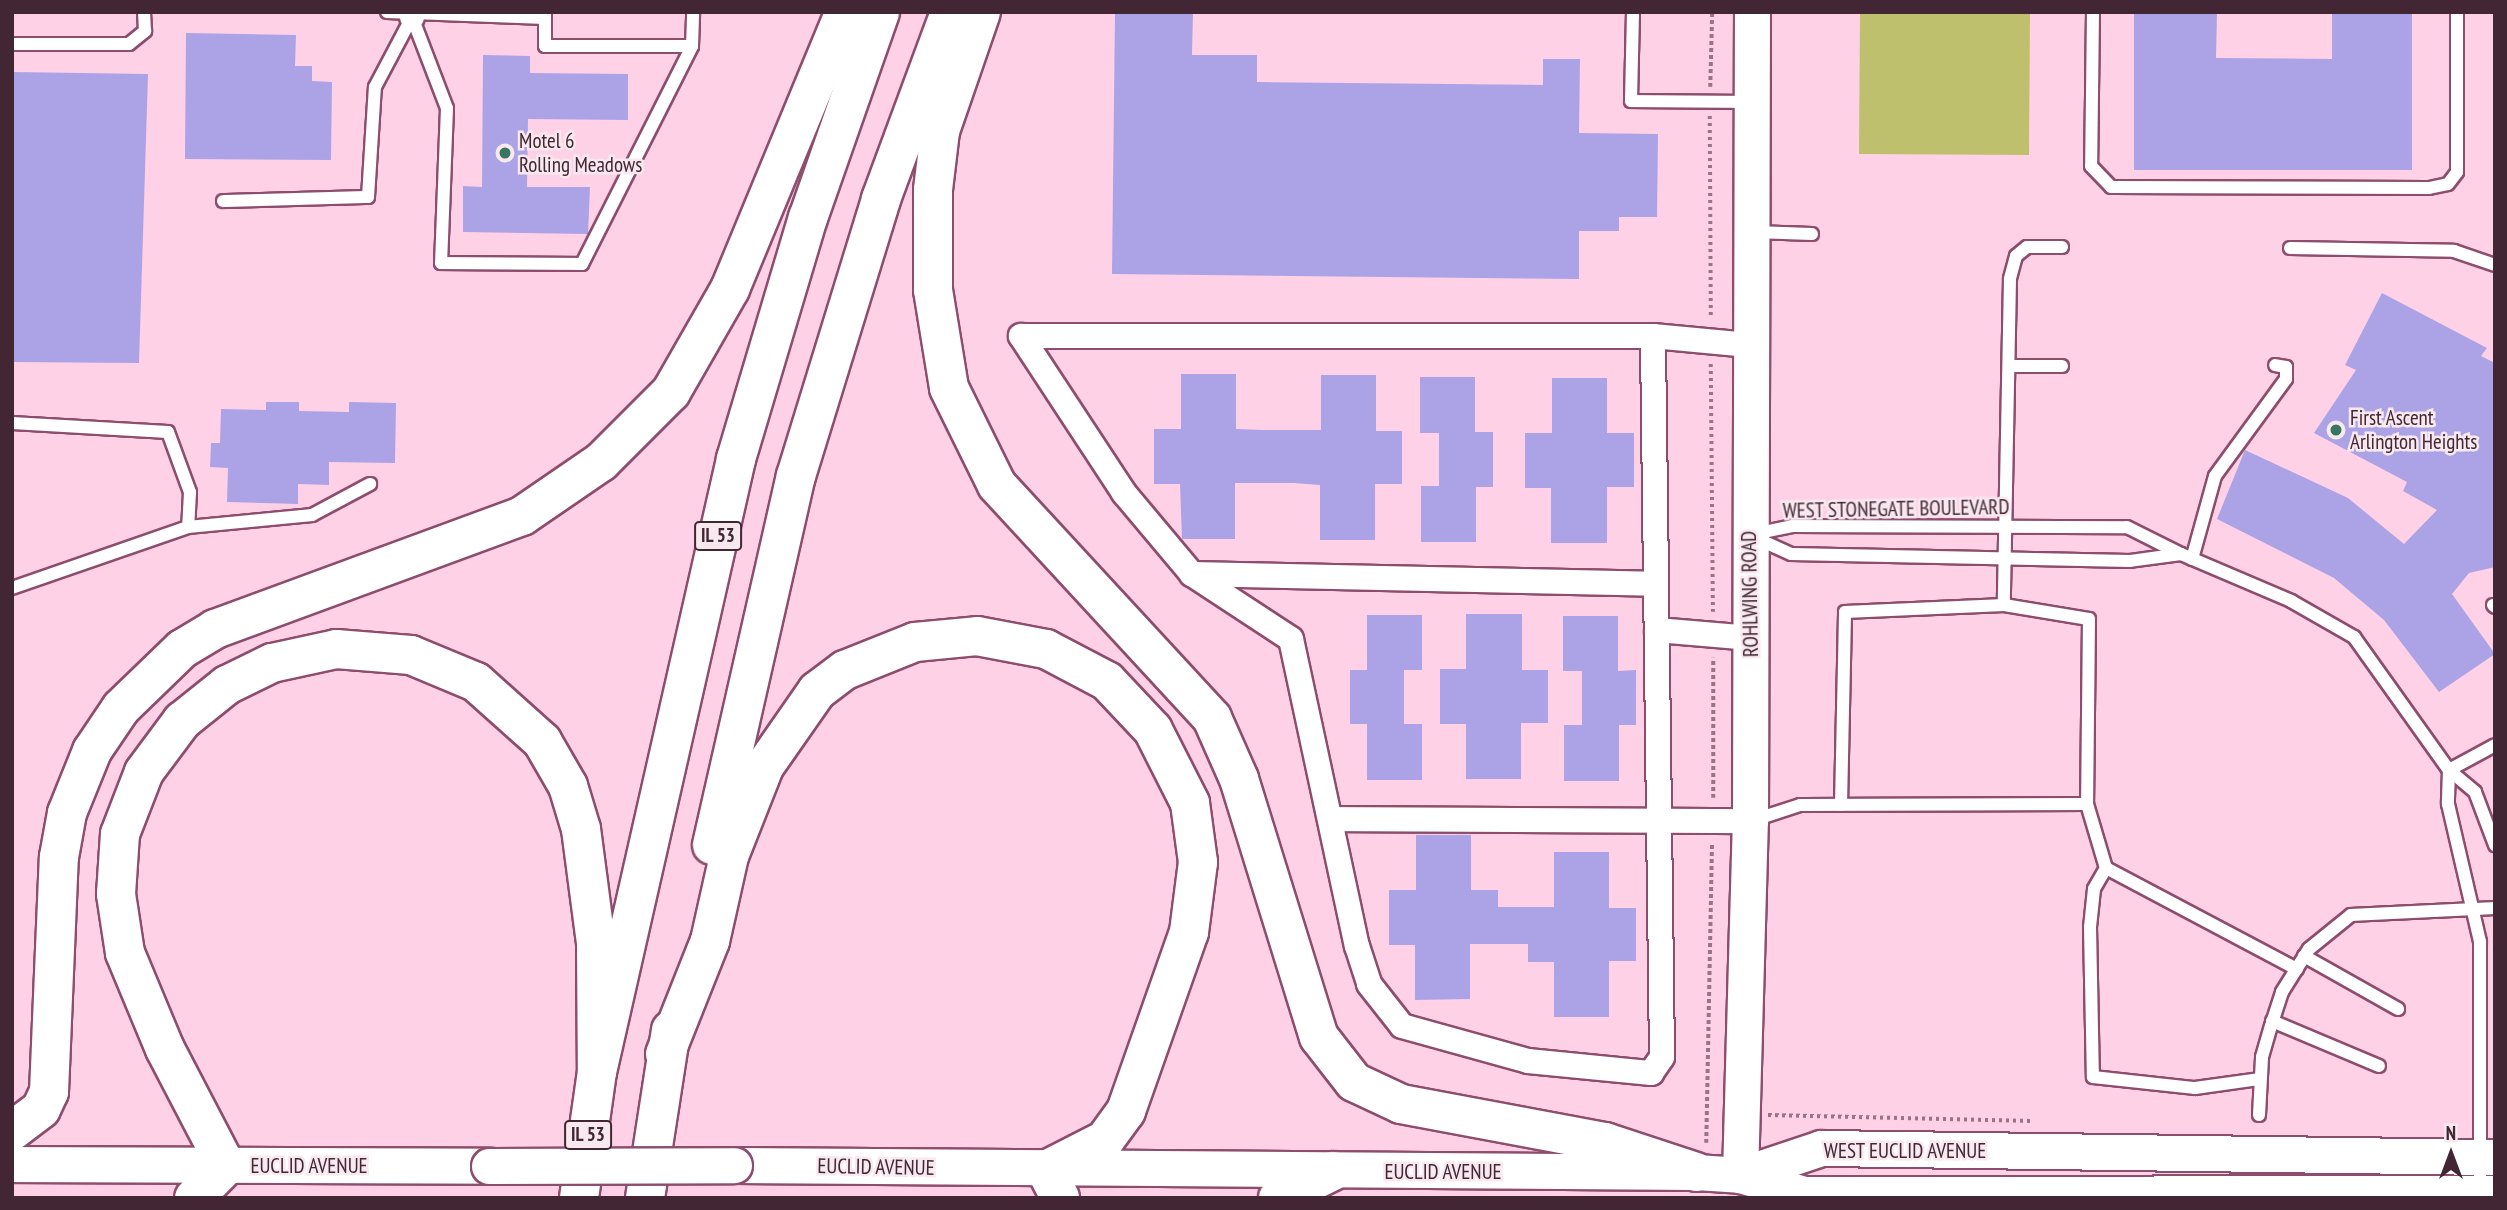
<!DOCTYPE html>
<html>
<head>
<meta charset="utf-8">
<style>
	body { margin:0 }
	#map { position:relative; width:2507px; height:1210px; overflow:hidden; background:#ffd1e6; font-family:"PT Sans Narrow",sans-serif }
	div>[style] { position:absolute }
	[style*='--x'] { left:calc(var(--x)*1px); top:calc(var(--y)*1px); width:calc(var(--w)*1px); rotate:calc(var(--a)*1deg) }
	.green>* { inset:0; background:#bfc06e }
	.building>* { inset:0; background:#aba3e6 }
	.path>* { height:3.5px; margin-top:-1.75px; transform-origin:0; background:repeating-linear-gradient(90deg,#997485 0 3.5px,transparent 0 7px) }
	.roads { filter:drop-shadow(2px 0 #8d4d6d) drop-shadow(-2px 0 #8d4d6d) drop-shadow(0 2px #8d4d6d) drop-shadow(0 -2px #8d4d6d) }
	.service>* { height:12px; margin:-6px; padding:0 6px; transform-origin:6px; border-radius:6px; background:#fff }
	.minor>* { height:24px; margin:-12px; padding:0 12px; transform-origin:12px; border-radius:12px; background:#fff }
	.secondary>* { height:35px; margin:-17.5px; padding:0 17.5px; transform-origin:17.5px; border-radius:17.5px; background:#fff }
	.motorway>* { height:38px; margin:-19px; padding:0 19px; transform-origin:19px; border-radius:19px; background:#fff }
	.bridges { filter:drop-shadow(2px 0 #8d4d6d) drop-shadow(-2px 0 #8d4d6d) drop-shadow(0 2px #8d4d6d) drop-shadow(0 -2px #8d4d6d) }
	.secondary-bridge>* { height:35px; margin:-17.5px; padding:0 17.5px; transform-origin:17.5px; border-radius:17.5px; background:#fff }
	.dots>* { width:19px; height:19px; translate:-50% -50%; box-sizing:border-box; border:4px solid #f8e9ef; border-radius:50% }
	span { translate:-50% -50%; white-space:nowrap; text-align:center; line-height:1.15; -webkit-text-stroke:5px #f8e9ef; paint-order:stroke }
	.shield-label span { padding:2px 5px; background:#f8e9ef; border:2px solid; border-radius:5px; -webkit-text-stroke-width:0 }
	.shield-label { font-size:19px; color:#422634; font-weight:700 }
	.poi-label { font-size:21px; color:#422634 }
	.left { translate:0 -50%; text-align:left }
	.street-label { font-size:21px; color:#422634 }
	.frame { position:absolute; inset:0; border:14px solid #422634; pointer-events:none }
	.north { position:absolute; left:2416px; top:1119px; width:70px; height:70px; -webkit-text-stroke:5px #f8e9ef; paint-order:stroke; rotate:0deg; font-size:19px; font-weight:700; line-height:28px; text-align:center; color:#422634 }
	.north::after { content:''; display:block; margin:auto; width:24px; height:32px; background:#422634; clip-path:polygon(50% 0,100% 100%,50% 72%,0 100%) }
</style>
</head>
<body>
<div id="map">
	<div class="green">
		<i style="clip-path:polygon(1860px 12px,2030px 12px,2029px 155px,1859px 154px)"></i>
	</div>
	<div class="building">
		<i style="clip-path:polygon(1115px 12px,1193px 12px,1192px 55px,1257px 55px,1257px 82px,1543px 85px,1543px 59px,1580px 59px,1579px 133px,1658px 134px,1657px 217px,1619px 217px,1619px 231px,1579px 231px,1579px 279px,1112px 274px)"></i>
		<i style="clip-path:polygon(2134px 12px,2217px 12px,2216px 58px,2332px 59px,2332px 12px,2412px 12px,2412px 170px,2134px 170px)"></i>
		<i style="clip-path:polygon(186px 33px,296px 35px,295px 66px,312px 66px,312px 81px,332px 82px,331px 160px,185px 159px)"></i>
		<i style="clip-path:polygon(483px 55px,530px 56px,530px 73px,628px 74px,628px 120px,528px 119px,527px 187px,590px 187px,588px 234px,463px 232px,463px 186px,482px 187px)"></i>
		<i style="clip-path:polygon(12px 72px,148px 74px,139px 363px,12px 362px)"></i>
		<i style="clip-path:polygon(2382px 293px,2487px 348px,2481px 356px,2495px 363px,2495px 567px,2469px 573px,2452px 594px,2495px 654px,2439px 692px,2384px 620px,2334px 578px,2217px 519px,2245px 450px,2348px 498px,2404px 544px,2437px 510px,2403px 491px,2407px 482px,2314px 433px,2356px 370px,2345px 365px)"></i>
		<i style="clip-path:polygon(1181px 374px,1236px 374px,1236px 429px,1263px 430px,1321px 430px,1321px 375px,1376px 375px,1376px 431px,1402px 431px,1402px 484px,1375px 484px,1375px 540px,1320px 540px,1320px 485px,1294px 483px,1235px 483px,1235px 539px,1182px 539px,1180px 484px,1154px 484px,1154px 429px,1181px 429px)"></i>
		<i style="clip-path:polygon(1420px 377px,1475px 377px,1475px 432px,1493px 432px,1493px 487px,1476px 487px,1476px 542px,1421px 542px,1421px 486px,1439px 486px,1439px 433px,1420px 433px)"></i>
		<i style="clip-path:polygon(1552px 378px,1607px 378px,1607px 433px,1634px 433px,1634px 487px,1607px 487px,1607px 543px,1551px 543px,1551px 488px,1525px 488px,1525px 433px,1552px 433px)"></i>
		<i style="clip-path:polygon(266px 402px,299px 402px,299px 411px,349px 412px,349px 402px,396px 403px,395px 463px,329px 462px,329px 485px,298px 484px,298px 504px,227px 502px,228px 468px,210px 467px,211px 443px,220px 443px,221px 409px,266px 410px)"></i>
		<i style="clip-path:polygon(1466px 614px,1522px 614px,1522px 670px,1548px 670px,1548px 723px,1521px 723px,1521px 779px,1466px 779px,1466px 724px,1440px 724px,1440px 669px,1466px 669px)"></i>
		<i style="clip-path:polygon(1367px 615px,1422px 615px,1422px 670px,1404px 670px,1404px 724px,1422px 724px,1422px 780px,1367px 780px,1367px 724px,1350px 724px,1350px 670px,1367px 670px)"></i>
		<i style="clip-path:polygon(1563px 616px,1618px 616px,1618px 671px,1636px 670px,1636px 725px,1619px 725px,1619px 781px,1564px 781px,1564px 725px,1582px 725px,1582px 671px,1563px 671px)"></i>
		<i style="clip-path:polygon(1416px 835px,1471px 835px,1471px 890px,1498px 890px,1498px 907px,1554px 907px,1554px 852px,1609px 852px,1609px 908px,1636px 908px,1636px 961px,1609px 961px,1609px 1017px,1554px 1017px,1554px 962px,1528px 962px,1528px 944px,1470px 944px,1470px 999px,1415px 1000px,1415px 945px,1389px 945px,1389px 890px,1416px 890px)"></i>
	</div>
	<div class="path">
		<i style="--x:1710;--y:87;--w:75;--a:-88.5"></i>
		<i style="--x:1710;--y:116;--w:202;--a:89.7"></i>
		<i style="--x:1711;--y:364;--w:248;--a:89.5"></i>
		<i style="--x:1713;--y:798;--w:140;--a:-90"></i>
		<i style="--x:1768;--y:1115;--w:265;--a:1.3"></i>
		<i style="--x:1706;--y:1143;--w:299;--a:-88.9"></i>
	</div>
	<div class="roads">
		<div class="service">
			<i style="--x:387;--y:12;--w:158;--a:2.2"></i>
			<i style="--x:545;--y:18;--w:6;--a:-90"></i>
			<i style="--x:1633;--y:12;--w:89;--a:91.3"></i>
			<i style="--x:1631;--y:101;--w:118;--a:0.5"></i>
			<i style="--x:2093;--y:12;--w:154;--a:90.7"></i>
			<i style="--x:2091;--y:166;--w:29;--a:46"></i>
			<i style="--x:2111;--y:187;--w:318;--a:0.2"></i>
			<i style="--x:2429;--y:188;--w:19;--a:-12"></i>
			<i style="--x:2448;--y:184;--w:15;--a:-53"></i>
			<i style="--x:2457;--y:172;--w:160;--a:-90"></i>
			<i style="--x:412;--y:17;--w:97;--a:69"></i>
			<i style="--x:447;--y:108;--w:155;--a:92.2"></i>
			<i style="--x:441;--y:263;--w:141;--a:0.4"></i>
			<i style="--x:582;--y:264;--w:244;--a:-63.2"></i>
			<i style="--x:692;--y:46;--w:34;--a:-88"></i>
			<i style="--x:545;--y:18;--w:28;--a:90"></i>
			<i style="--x:545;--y:46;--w:147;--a:0"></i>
			<i style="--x:12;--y:44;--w:117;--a:0"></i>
			<i style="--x:129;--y:44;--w:21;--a:-39"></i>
			<i style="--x:145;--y:31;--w:19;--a:-93"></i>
			<i style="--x:223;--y:201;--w:145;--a:-1.6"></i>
			<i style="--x:368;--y:197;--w:110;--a:-86.4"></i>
			<i style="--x:375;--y:87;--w:79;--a:-62.1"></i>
			<i style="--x:1754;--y:232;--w:58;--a:2"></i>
			<i style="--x:2062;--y:247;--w:35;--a:180"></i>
			<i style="--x:2027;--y:247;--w:14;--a:141"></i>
			<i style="--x:2016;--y:256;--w:24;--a:105"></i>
			<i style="--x:2010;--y:279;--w:326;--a:91.1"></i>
			<i style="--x:2004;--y:605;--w:86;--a:9.4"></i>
			<i style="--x:2089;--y:619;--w:185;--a:90.6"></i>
			<i style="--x:2290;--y:248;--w:164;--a:1"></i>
			<i style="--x:2454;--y:251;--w:43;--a:18.9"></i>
			<i style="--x:2010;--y:366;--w:52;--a:0"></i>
			<i style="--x:12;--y:423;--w:156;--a:3.3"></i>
			<i style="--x:168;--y:432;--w:64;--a:69.9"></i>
			<i style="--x:190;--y:492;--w:35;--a:93"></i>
			<i style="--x:188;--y:527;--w:186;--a:160.9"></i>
			<i style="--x:1792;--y:526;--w:335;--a:0.2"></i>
			<i style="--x:2127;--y:527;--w:60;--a:26.6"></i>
			<i style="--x:2181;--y:554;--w:51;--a:172.2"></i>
			<i style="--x:2130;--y:561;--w:339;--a:-178.8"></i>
			<i style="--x:1791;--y:554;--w:46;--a:-155.7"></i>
			<i style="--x:1749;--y:535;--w:44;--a:-11.8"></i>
			<i style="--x:188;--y:527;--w:125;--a:-5.5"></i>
			<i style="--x:312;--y:515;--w:66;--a:-28.1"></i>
			<i style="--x:2181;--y:554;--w:120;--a:23.1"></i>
			<i style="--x:2291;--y:601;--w:73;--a:29.7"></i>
			<i style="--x:2354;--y:637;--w:163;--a:54.5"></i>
			<i style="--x:2449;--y:770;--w:34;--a:40"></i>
			<i style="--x:2475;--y:792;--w:57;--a:69.3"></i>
			<i style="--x:2192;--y:559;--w:86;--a:-74.5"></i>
			<i style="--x:2215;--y:476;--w:120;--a:-53.8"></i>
			<i style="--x:2286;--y:379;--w:12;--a:-90"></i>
			<i style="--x:2286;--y:367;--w:11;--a:-170"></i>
			<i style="--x:2493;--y:605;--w:3;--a:45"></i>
			<i style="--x:2449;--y:770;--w:34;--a:92"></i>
			<i style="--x:2448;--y:804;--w:142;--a:76.9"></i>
			<i style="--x:2480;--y:942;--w:250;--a:90"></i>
			<i style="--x:2449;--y:770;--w:52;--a:-28.5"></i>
			<i style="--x:1841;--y:805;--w:193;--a:-88.8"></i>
			<i style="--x:1845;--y:612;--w:159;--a:-2.5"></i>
			<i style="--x:1754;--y:820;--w:48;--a:-18.1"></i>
			<i style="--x:1800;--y:805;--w:287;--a:-0.2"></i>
			<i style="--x:2087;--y:804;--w:67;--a:73.5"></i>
			<i style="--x:2106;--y:868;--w:216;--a:27.9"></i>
			<i style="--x:2106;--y:868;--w:24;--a:120"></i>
			<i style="--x:2094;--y:889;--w:38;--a:96"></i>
			<i style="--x:2090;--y:927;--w:150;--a:88.9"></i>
			<i style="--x:2093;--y:1077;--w:103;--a:6.2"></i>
			<i style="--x:2195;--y:1088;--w:66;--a:-7.9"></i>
			<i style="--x:2304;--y:956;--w:108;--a:29.4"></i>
			<i style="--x:2272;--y:1021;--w:116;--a:22.8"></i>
			<i style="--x:2259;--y:1115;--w:58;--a:-87"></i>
			<i style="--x:2262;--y:1057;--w:32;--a:-74"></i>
			<i style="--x:2271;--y:1026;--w:36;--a:-72"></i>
			<i style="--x:2282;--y:992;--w:51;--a:-57.9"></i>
			<i style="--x:2309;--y:949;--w:54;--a:-39"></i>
			<i style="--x:2351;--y:915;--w:144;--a:-2.8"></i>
		</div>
		<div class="minor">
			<i style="--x:412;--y:17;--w:5;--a:-90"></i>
			<i style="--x:1021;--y:336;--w:188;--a:56.7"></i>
			<i style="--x:1124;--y:493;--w:106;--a:50"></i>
			<i style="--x:1192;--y:574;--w:461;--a:1.2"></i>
			<i style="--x:1021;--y:336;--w:632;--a:0"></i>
			<i style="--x:1653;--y:336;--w:96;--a:5.4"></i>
			<i style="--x:1192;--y:574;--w:118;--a:33.3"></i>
			<i style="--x:1291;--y:639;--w:314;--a:77.9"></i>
			<i style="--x:1357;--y:946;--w:40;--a:72"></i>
			<i style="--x:1369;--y:984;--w:53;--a:51.8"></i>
			<i style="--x:1402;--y:1026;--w:131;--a:15.5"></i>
			<i style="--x:1528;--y:1061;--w:124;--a:5.6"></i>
			<i style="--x:1651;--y:1073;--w:19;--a:-55"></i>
			<i style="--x:1662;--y:1057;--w:721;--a:-90.72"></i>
			<i style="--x:1657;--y:630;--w:94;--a:4.9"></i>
			<i style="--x:1331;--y:819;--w:419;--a:0.3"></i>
		</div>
		<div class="secondary">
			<i style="--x:12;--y:1164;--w:477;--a:0.2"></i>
			<i style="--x:734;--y:1165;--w:962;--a:0.42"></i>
			<i style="--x:1696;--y:1172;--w:44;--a:3.9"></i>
			<i style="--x:1740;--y:1175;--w:67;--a:16.5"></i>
			<i style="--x:1804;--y:1194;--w:691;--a:-0.08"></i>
			<i style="--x:1740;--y:1175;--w:354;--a:-88.4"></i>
			<i style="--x:1750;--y:821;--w:809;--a:-89.86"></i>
			<i style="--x:1740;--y:1175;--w:85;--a:-18.4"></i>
			<i style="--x:1821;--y:1148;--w:674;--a:0.77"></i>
		</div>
		<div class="motorway">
			<i style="--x:981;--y:12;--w:126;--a:109"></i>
			<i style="--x:940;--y:131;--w:59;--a:96.8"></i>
			<i style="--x:933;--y:190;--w:100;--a:90"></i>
			<i style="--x:933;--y:290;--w:99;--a:80.7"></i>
			<i style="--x:949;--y:388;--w:108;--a:63.7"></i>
			<i style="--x:997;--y:485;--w:317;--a:47.3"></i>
			<i style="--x:1212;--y:718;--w:67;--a:66.1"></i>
			<i style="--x:1239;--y:779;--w:270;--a:72.8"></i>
			<i style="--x:1319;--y:1037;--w:57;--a:52.1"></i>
			<i style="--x:1354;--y:1082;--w:52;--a:25.1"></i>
			<i style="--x:1401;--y:1104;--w:208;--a:10.6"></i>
			<i style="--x:1605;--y:1142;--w:96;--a:18.2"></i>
			<i style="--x:712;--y:845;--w:378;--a:-77.2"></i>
			<i style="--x:796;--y:476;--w:290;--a:-72.9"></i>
			<i style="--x:881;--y:199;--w:199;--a:-69.7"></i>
			<i style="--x:665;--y:1054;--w:122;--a:-68.3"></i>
			<i style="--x:710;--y:941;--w:87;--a:-77.4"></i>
			<i style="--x:729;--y:856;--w:96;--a:-68.5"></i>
			<i style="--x:764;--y:767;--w:93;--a:-55.1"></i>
			<i style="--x:817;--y:691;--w:35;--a:-37"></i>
			<i style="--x:845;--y:670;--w:75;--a:-21.8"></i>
			<i style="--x:915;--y:642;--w:62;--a:-5.5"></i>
			<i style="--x:977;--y:636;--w:70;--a:10.7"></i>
			<i style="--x:1046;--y:649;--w:69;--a:27.7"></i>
			<i style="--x:1107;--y:681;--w:67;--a:46.8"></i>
			<i style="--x:1153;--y:730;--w:82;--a:63.1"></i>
			<i style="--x:1190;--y:803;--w:60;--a:82.3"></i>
			<i style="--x:1198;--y:862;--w:71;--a:97.3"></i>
			<i style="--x:1189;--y:932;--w:190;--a:109.4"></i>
			<i style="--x:1126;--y:1111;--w:36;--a:126"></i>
			<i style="--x:1105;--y:1140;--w:66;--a:153"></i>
			<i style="--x:1046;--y:1170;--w:31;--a:63"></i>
			<i style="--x:12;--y:1131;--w:36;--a:-37"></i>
			<i style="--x:41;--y:1109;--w:19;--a:-65"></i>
			<i style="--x:49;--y:1092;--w:235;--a:-87.6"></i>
			<i style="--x:59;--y:857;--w:45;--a:-79.7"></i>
			<i style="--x:67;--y:813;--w:67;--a:-68"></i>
			<i style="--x:92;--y:751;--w:52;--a:-56"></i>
			<i style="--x:121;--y:708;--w:85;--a:-44"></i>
			<i style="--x:182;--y:649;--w:39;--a:-31"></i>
			<i style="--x:215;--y:629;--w:327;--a:-20.2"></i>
			<i style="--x:522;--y:516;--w:96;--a:-34.4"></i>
			<i style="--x:601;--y:462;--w:99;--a:-45"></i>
			<i style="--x:671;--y:392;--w:119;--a:-60.2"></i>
			<i style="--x:730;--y:289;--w:300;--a:-67.5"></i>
			<i style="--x:194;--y:1198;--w:45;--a:-45"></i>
			<i style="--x:226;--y:1166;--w:132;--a:-117.5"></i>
			<i style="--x:165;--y:1049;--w:104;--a:-112.6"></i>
			<i style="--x:125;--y:953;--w:60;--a:-98.7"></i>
			<i style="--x:116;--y:894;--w:60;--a:-86.2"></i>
			<i style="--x:120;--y:834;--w:66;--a:-68.8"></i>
			<i style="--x:144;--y:772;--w:64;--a:-53.3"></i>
			<i style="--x:182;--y:721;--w:58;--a:-38.7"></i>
			<i style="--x:227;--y:685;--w:50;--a:-26.1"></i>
			<i style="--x:272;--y:663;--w:66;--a:-12.3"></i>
			<i style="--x:336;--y:649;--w:75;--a:4.6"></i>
			<i style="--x:411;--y:655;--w:70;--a:22.6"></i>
			<i style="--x:476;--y:682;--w:89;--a:41.8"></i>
			<i style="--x:542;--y:741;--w:52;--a:60"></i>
			<i style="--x:568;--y:786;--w:45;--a:73.2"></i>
			<i style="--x:581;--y:829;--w:115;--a:82.5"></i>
			<i style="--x:596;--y:943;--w:129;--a:89.6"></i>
			<i style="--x:579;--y:1198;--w:127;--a:-81.9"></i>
			<i style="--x:597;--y:1072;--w:629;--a:-77.22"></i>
			<i style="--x:736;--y:459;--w:252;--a:-73.4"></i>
			<i style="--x:808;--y:218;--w:218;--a:-70.7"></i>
			<i style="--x:645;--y:1198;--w:170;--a:-81.2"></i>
			<i style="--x:1278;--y:1198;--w:61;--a:-26.1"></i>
		</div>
	</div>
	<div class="bridges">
		<div class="secondary-bridge">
			<i style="--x:489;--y:1166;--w:245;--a:-0.2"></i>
		</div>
	</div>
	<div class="dots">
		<i style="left:505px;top:153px;background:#397662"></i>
		<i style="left:2336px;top:430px;background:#397662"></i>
	</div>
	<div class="shield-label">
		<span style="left:718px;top:536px">IL 53</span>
		<span style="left:588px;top:1135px">IL 53</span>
	</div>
	<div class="poi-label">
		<span class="left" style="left:519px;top:153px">Motel 6<br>Rolling Meadows</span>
		<span class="left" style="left:2350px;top:430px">First Ascent<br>Arlington Heights</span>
	</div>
	<div class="street-label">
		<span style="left:1896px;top:509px;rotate:-1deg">WEST STONEGATE BOULEVARD</span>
		<span style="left:1750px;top:594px;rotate:-91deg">ROHLWING ROAD</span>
		<span style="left:1905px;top:1151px">WEST EUCLID AVENUE</span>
		<span style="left:309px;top:1166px">EUCLID AVENUE</span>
		<span style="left:876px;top:1167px;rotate:1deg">EUCLID AVENUE</span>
		<span style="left:1443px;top:1172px">EUCLID AVENUE</span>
	</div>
	<div class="frame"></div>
	<div class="north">N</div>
</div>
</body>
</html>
